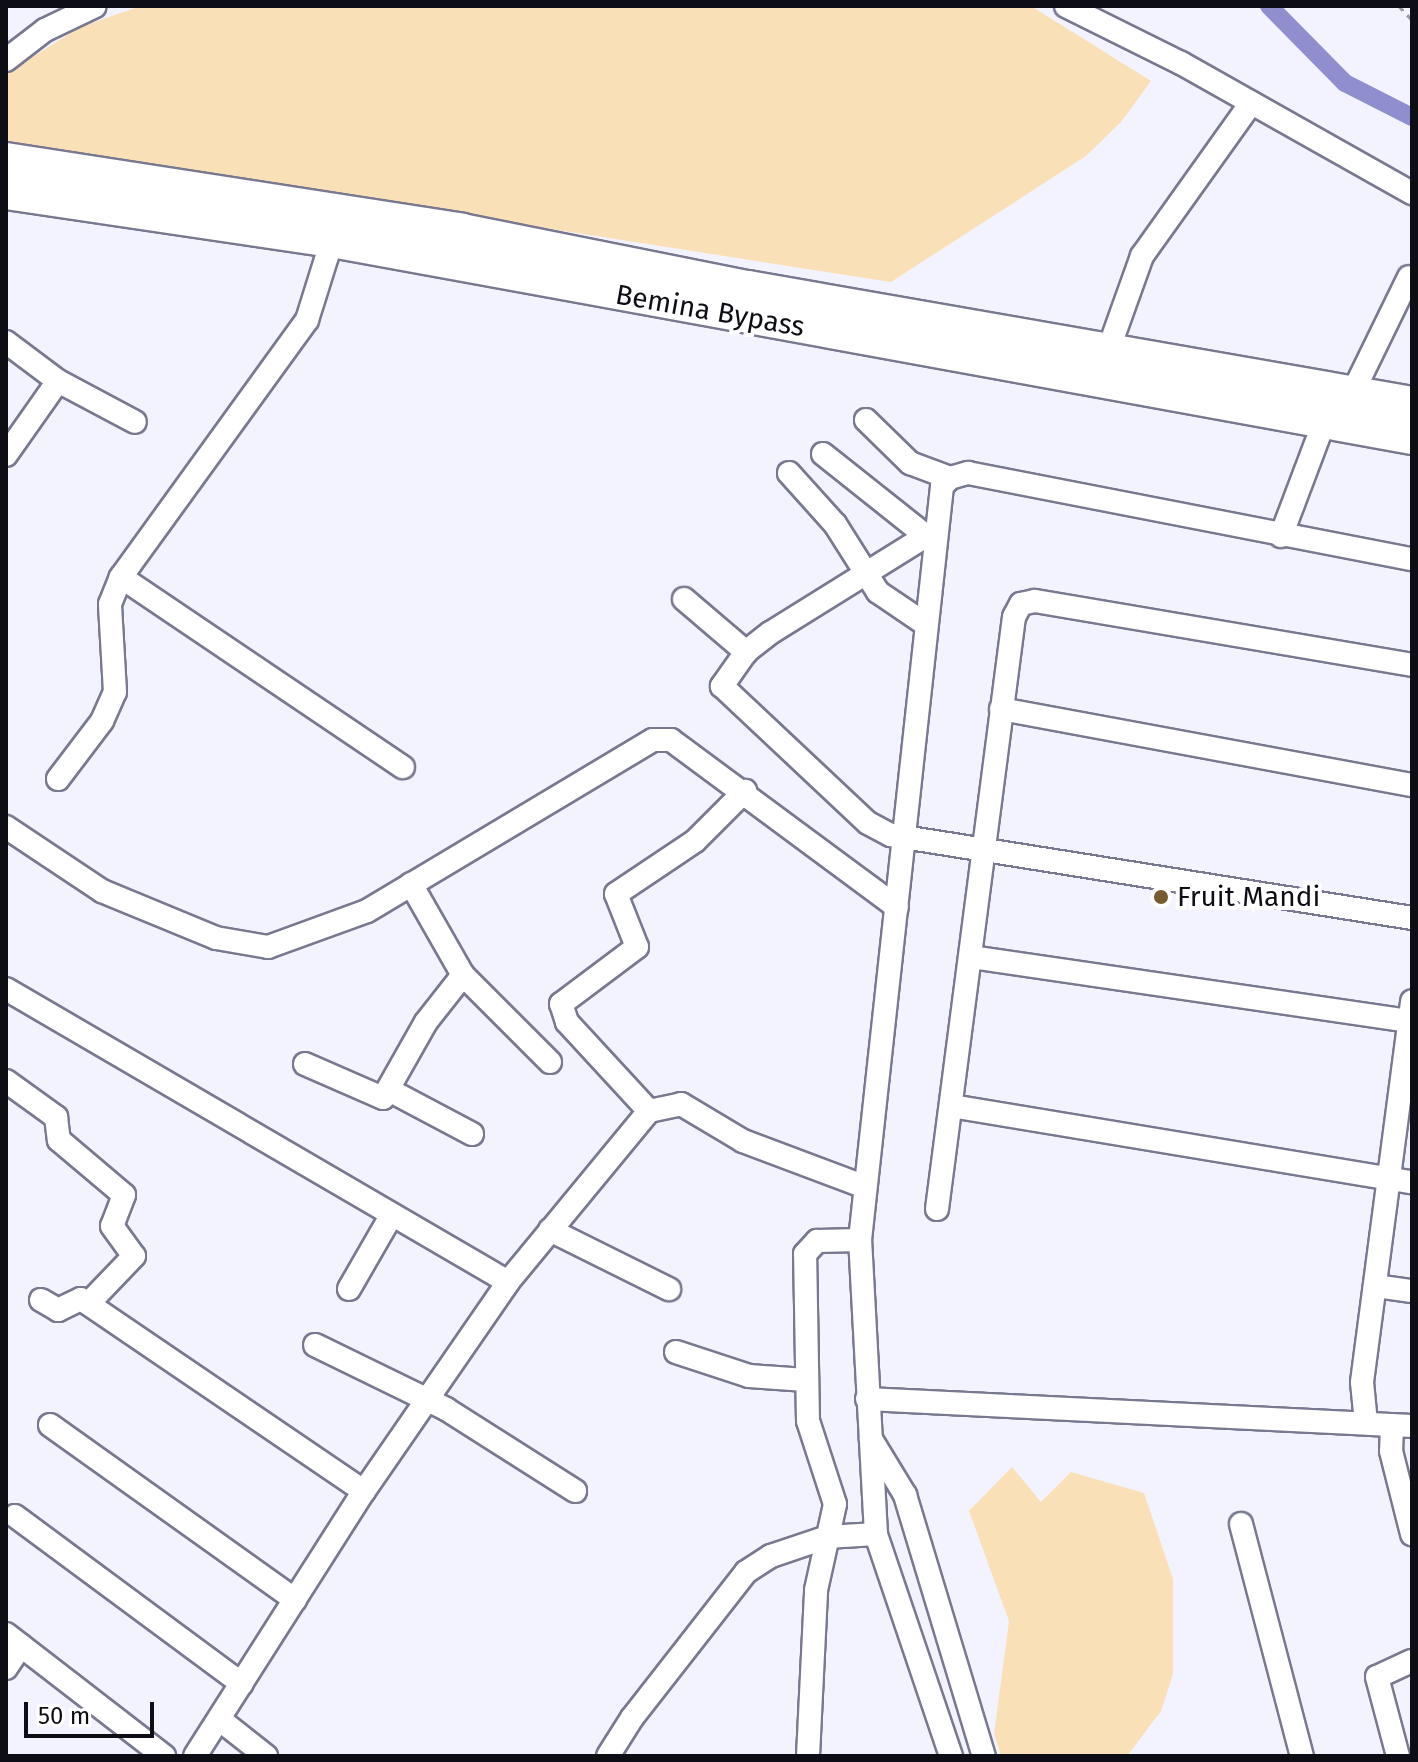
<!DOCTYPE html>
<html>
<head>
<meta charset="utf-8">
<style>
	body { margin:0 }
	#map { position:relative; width:1418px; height:1762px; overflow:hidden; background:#f3f3ff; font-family:"Fira Sans",sans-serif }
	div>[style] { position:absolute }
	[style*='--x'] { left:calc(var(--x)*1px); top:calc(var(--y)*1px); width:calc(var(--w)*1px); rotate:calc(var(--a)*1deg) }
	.green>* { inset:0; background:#f9e0b7 }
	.canal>* { height:18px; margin:-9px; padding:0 9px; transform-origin:9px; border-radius:9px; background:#8f8ece }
	.path>* { height:3px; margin-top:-1.5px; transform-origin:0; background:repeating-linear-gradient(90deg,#9a9aa5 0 6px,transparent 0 12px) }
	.roads { filter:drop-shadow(2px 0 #787891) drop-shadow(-2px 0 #787891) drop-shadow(0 2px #787891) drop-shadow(0 -2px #787891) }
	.minor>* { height:22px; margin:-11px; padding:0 11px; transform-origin:11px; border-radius:11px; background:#fff }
	.highway>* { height:34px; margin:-17px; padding:0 17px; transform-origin:17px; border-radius:17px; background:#fff }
	.dots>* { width:22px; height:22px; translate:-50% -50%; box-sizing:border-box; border:4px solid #fff; border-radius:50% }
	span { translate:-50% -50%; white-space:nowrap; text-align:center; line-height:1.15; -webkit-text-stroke:8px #fff; paint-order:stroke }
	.street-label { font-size:28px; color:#0d0d16 }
	.poi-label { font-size:28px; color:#0d0d16 }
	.left { translate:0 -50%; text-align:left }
	.frame { position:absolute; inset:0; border:8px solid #0d0d16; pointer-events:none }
	.scale { position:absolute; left:24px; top:1702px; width:130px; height:36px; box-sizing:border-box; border:4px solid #0d0d16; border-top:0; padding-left:10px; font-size:24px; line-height:28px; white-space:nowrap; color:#0d0d16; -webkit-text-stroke:6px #fff; paint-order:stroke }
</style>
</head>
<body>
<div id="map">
	<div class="green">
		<i style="clip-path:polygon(141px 6px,1031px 6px,1151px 81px,1121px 122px,1086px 156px,891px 282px,6px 144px,6px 74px,80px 27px)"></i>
		<i style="clip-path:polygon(1012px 1467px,1041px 1502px,1071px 1472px,1144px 1493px,1173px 1579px,1173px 1674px,1161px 1711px,1127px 1756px,1001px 1756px,994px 1734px,1009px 1621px,969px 1511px)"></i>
	</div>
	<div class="canal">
		<i style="--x:1269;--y:6;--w:108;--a:45.4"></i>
		<i style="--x:1345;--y:83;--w:75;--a:26.9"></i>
	</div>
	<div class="path">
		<i style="--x:1399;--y:6;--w:19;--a:47"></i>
	</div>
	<div class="roads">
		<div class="minor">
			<i style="--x:1066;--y:6;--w:128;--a:26.4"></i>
			<i style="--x:1181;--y:63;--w:265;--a:29.4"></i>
			<i style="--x:6;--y:60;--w:49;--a:-37.6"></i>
			<i style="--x:45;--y:30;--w:55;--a:-25.6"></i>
			<i style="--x:6;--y:342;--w:65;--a:36.9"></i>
			<i style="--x:58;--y:381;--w:87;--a:28"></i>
			<i style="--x:1108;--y:351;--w:101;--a:-70.3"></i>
			<i style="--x:1142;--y:256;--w:188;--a:-54.5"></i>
			<i style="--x:1352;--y:394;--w:130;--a:-64"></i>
			<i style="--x:866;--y:420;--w:62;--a:44.3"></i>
			<i style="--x:910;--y:463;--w:43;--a:20.6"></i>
			<i style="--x:823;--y:454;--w:132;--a:38.5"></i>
			<i style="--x:6;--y:455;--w:90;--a:-54.9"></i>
			<i style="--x:789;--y:473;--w:69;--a:48"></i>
			<i style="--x:835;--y:524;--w:80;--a:57.7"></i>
			<i style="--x:878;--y:592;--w:55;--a:34"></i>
			<i style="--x:934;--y:531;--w:193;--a:148.1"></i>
			<i style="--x:770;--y:633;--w:31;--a:142"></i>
			<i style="--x:746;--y:652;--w:42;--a:125.2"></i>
			<i style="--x:722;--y:686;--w:200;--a:43.2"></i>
			<i style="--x:868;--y:823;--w:26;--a:28"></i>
			<i style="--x:891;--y:835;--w:528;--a:9.05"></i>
			<i style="--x:1281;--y:536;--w:122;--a:-69.3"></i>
			<i style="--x:121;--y:577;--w:340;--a:34"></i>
			<i style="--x:684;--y:599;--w:82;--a:40.5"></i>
			<i style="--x:1001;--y:709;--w:418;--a:10.5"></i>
			<i style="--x:58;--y:779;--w:73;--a:-52.8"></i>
			<i style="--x:102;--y:721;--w:32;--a:-66"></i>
			<i style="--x:115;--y:692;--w:88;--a:-93.3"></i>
			<i style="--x:110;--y:604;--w:29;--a:-68"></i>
			<i style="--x:121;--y:577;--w:317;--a:-54.1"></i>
			<i style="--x:307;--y:320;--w:84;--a:-72.6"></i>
			<i style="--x:6;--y:827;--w:115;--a:33.7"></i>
			<i style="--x:102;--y:891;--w:123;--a:22.4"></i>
			<i style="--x:216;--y:938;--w:53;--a:9.8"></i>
			<i style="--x:268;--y:947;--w:105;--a:-20"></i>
			<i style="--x:367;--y:911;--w:333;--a:-30.9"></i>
			<i style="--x:653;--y:740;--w:18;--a:0"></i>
			<i style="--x:671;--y:740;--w:281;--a:36.5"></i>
			<i style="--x:411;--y:884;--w:105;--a:60.3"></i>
			<i style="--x:463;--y:975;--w:123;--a:45"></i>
			<i style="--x:971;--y:957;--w:443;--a:8.3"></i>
			<i style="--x:6;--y:989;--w:581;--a:30.27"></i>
			<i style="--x:305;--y:1064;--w:85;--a:23.6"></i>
			<i style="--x:383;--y:1098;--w:87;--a:-60.5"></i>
			<i style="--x:426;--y:1022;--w:60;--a:-51.8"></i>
			<i style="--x:6;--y:1081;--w:62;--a:35.8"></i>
			<i style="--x:56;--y:1117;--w:23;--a:83"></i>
			<i style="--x:59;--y:1140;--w:85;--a:40.2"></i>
			<i style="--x:124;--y:1195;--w:33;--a:111"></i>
			<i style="--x:112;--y:1226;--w:37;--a:54"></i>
			<i style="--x:134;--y:1256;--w:66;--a:133.8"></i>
			<i style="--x:389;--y:1090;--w:94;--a:27.9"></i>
			<i style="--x:951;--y:1106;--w:467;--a:9.4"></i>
			<i style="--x:649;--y:1111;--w:121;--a:-132.7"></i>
			<i style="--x:567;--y:1022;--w:19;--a:-108"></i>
			<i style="--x:561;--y:1004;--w:95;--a:-36.9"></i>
			<i style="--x:637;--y:947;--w:57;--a:-111.6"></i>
			<i style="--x:616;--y:894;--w:95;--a:-33.9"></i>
			<i style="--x:695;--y:841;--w:71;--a:-45"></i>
			<i style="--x:937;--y:1209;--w:597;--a:-82.59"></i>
			<i style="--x:1014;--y:617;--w:15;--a:-62"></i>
			<i style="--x:1021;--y:604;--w:14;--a:-12"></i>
			<i style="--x:1035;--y:601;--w:382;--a:9.6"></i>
			<i style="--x:550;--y:1230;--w:133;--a:26.4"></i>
			<i style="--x:1375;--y:1286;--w:37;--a:8"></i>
			<i style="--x:349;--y:1289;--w:84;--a:-60.1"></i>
			<i style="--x:41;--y:1300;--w:20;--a:30"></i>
			<i style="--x:58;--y:1310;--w:25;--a:-26"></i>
			<i style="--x:81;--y:1299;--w:342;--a:34.2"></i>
			<i style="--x:315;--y:1345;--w:146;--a:26"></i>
			<i style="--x:446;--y:1409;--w:153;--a:32.4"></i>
			<i style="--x:676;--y:1352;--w:77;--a:18.2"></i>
			<i style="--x:749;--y:1376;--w:57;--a:4"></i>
			<i style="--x:867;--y:1399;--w:546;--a:2.84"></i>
			<i style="--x:1366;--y:1423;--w:41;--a:-95.6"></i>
			<i style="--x:1362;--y:1382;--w:384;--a:-82.5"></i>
			<i style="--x:50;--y:1425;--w:301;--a:35.5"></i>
			<i style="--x:1392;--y:1425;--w:26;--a:92"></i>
			<i style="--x:1391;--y:1451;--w:86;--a:75.8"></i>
			<i style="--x:871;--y:1439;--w:66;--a:58.7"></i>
			<i style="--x:905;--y:1495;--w:273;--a:73.2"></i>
			<i style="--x:15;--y:1516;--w:282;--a:36.5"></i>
			<i style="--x:1241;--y:1524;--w:240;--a:75.3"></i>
			<i style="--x:6;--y:1634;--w:200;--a:37.7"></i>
			<i style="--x:6;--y:1668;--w:27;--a:-56"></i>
			<i style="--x:219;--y:1719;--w:60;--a:38.2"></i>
			<i style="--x:195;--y:1756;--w:314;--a:-57.5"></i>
			<i style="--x:364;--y:1491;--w:254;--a:-55.4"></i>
			<i style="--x:508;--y:1282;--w:222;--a:-50.5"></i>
			<i style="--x:649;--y:1111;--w:33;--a:-12"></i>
			<i style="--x:681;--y:1104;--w:72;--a:30.8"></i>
			<i style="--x:743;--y:1141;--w:128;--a:20.6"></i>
			<i style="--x:608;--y:1756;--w:45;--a:-57.7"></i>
			<i style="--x:632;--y:1718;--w:185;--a:-52"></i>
			<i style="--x:746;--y:1572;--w:30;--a:-33"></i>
			<i style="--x:771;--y:1556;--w:59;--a:-18.7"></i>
			<i style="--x:827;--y:1537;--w:49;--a:-3.5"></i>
			<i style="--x:808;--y:1756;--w:166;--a:-87.2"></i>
			<i style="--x:816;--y:1590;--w:88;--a:-77.5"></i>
			<i style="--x:835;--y:1504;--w:87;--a:-108"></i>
			<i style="--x:808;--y:1421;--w:167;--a:-91"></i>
			<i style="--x:805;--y:1254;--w:18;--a:-47"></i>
			<i style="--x:817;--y:1241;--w:43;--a:-1.3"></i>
			<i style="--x:951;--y:1756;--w:234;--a:-108.7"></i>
			<i style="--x:876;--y:1534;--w:294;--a:-93.1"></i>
			<i style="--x:860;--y:1240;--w:758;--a:-83.79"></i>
			<i style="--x:942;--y:486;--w:11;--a:-45"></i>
			<i style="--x:950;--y:478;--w:19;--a:-16"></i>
			<i style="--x:968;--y:473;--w:452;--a:11"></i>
			<i style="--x:1398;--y:1756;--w:82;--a:-104.9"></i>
			<i style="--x:1377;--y:1677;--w:38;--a:-25"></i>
		</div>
		<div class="highway">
			<i style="--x:6;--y:160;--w:461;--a:8.8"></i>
			<i style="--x:462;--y:231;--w:292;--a:11.3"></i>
			<i style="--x:748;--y:288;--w:674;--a:9.91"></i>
			<i style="--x:6;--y:192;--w:330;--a:8.4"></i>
			<i style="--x:332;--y:240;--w:1098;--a:10.34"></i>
		</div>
	</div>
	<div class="dots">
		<i style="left:1161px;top:897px;background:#765c2e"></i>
	</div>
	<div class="street-label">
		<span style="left:710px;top:311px;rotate:10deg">Bemina Bypass</span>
	</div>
	<div class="poi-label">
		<span class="left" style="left:1177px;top:897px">Fruit Mandi</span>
	</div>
	<div class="frame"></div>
	<div class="scale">50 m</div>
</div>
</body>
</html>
